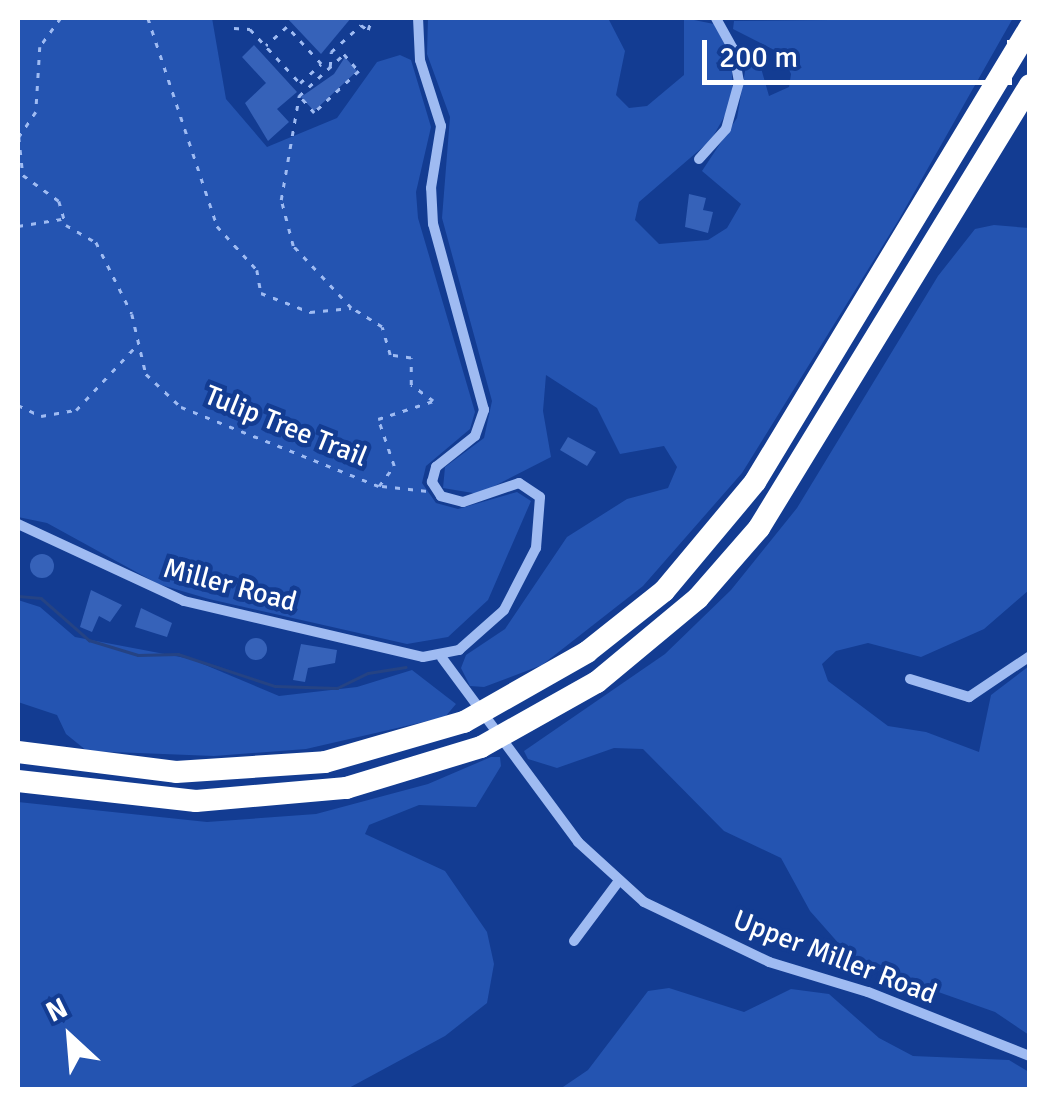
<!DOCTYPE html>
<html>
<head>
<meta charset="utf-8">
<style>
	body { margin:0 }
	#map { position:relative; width:1047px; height:1107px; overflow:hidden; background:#133c92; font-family:Signika,sans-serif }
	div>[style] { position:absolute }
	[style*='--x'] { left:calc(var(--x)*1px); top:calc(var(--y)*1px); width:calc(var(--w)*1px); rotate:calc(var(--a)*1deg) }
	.green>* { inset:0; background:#2454b1 }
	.stream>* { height:2.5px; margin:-1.25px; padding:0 1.25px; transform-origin:1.25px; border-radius:1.25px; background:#254384 }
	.building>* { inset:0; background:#3662b9 }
	.round { border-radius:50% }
	.path>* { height:2.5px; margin-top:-1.25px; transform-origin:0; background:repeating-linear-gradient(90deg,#9fbbf2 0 5px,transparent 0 13px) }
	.street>* { height:10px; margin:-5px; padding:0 5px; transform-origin:5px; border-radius:5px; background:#9fbbf2 }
	.highway>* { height:22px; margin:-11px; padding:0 11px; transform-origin:11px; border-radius:11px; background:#fff }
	span { translate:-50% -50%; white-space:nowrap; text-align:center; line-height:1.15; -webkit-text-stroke:9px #133c92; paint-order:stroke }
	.street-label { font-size:28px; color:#fff }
	.frame { position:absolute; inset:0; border:20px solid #fff; pointer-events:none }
	.north { position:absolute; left:20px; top:987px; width:100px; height:100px; -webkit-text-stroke:8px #133c92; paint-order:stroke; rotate:334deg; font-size:28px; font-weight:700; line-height:40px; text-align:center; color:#fff }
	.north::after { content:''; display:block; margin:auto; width:35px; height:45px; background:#fff; clip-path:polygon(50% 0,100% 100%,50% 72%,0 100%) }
	.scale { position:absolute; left:702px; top:40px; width:310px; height:45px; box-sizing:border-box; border:5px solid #fff; border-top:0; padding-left:12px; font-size:30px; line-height:35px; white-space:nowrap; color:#fff; -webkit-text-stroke:8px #133c92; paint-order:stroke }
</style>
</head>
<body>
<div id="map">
	<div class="green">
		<i style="clip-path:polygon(18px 18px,212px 18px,226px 99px,267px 147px,337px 118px,377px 62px,400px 55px,411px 60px,431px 127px,416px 192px,418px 218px,475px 412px,470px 429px,426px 466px,422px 483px,436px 503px,458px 509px,517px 492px,531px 501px,488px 600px,448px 637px,407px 644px,209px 599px,158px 584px,47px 523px,18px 517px)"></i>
		<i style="clip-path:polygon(428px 18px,608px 18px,625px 51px,616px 95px,629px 108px,647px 106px,684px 75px,684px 18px,714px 24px,732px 58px,732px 103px,711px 140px,639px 202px,635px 220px,659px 244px,708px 240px,727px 228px,741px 204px,702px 171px,737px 118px,745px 71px,738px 46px,759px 61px,769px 96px,789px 87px,791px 74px,782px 54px,733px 29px,734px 21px,1013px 18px,898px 221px,742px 473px,643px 586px,542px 665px,484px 687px,470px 686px,461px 668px,466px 655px,505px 629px,567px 537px,627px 499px,668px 488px,677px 467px,664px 446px,620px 454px,597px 408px,546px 375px,543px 411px,551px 457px,479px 494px,443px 488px,445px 467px,484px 438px,492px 401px,442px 218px,450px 117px,427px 54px)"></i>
		<i style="clip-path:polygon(994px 225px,1029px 228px,1029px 590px,984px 629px,921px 657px,868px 643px,836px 651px,822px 664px,828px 681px,888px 726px,926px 732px,979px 752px,991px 695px,1029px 666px,1029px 1035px,995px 1012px,856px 963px,810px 911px,781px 858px,724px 831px,643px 749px,614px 748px,557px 768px,528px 759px,524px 751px,665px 654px,731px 590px,797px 508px,938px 276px,975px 229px)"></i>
		<i style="clip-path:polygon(18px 600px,40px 607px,75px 637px,191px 659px,279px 696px,357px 687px,412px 670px,456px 704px,445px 717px,306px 749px,214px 756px,87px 751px,66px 734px,57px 715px,18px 702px)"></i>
		<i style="clip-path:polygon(491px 757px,500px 757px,501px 766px,476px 807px,419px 805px,369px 825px,365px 834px,445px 871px,487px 932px,494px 964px,487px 1003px,445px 1036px,347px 1089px,18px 1089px,18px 802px,207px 822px,316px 814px,428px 784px)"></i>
		<i style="clip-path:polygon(669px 988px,744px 1012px,791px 989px,829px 994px,879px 1038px,913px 1056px,1009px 1060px,1029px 1072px,1029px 1089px,560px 1089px,588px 1070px,648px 991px)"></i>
	</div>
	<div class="stream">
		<i style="--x:18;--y:596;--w:23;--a:5"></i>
		<i style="--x:41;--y:598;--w:64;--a:41.2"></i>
		<i style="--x:89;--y:640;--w:51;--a:17"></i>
		<i style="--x:138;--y:655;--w:40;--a:-1.4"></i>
		<i style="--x:178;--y:654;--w:102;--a:18.3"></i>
		<i style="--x:275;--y:686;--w:62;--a:1.8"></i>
		<i style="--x:337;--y:688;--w:34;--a:-26"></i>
		<i style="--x:368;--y:673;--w:38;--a:-9"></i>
	</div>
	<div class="building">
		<i style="clip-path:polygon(287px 18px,351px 18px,321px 54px)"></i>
		<i style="clip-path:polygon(254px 45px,297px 92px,277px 109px,289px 122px,268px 141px,245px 103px,266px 83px,242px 57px)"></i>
		<i style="clip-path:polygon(345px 57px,357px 71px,314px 111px,301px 97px,334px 74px)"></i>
		<i style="clip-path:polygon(689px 194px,706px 198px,703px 210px,713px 212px,708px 233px,685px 227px)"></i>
		<i style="clip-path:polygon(568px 437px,596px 452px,587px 466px,560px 450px)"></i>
		<i class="round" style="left:30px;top:554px;width:24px;height:24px"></i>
		<i style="clip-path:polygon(91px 590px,122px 605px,110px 622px,99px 616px,92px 632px,80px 627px)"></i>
		<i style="clip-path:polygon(141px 608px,172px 623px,167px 637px,135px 627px)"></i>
		<i class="round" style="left:245px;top:638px;width:22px;height:22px"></i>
		<i style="clip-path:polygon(301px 644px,337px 650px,335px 663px,308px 668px,305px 682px,293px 680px)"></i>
	</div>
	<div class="path">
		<i style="--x:61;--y:18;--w:36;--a:126"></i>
		<i style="--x:40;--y:47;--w:65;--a:93.5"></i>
		<i style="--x:36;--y:112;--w:30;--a:124"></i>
		<i style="--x:19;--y:137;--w:38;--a:84"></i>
		<i style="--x:23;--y:175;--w:44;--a:35.8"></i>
		<i style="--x:59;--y:201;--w:25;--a:74"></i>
		<i style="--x:66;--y:225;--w:34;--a:30"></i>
		<i style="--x:96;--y:242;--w:80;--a:63.4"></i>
		<i style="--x:132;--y:314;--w:62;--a:76.9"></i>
		<i style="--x:146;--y:374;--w:48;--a:43.3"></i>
		<i style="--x:181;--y:407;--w:213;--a:21.8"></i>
		<i style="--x:379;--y:486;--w:25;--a:-53"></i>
		<i style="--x:394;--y:466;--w:50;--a:-108.8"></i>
		<i style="--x:378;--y:419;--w:58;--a:-18.1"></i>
		<i style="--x:433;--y:401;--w:27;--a:-144"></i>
		<i style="--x:411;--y:385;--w:27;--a:-90"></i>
		<i style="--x:411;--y:358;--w:21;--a:-172"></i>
		<i style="--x:390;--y:355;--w:29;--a:-106"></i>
		<i style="--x:382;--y:327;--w:36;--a:-148"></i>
		<i style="--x:351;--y:308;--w:85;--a:-133.1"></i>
		<i style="--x:293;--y:246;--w:48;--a:-104.6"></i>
		<i style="--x:281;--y:200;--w:106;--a:-80.2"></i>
		<i style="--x:148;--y:18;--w:219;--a:71.6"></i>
		<i style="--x:217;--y:226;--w:59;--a:47.7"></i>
		<i style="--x:257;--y:270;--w:23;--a:80"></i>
		<i style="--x:261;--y:293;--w:53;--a:21.2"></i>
		<i style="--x:310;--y:312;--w:41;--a:-5.6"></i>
		<i style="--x:234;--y:28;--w:16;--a:4"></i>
		<i style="--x:250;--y:29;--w:74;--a:47.2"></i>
		<i style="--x:300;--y:83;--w:28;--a:-42"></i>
		<i style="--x:321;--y:64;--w:50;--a:-132.6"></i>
		<i style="--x:287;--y:27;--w:28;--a:138"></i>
		<i style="--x:344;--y:54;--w:23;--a:49"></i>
		<i style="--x:359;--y:71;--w:62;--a:137"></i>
		<i style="--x:314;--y:113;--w:23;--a:-131"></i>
		<i style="--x:299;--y:96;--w:62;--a:-43"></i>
		<i style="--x:330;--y:67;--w:15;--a:-86"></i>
		<i style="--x:331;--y:52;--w:40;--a:-42"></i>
		<i style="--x:361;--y:25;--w:9;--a:36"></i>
		<i style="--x:368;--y:30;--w:13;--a:-72"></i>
		<i style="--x:18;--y:226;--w:44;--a:-9.2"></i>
		<i style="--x:18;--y:405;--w:25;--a:26"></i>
		<i style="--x:41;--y:416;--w:36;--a:-10"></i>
		<i style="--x:76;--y:410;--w:89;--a:-46.8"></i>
		<i style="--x:382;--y:486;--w:46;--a:6.2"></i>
	</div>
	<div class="street">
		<i style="--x:699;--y:159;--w:40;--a:-48"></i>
		<i style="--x:726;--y:129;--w:49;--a:-74.5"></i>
		<i style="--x:739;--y:82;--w:34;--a:-100"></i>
		<i style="--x:733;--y:49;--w:35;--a:-119"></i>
		<i style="--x:18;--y:524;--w:183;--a:24.9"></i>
		<i style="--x:184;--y:601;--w:245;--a:13.2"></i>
		<i style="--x:423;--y:657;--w:37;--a:-11"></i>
		<i style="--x:459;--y:650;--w:60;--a:-41.6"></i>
		<i style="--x:504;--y:610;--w:70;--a:-62.7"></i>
		<i style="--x:536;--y:548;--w:51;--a:-85.5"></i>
		<i style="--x:540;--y:497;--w:25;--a:-146"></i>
		<i style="--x:519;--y:483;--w:59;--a:161.3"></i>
		<i style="--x:463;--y:502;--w:23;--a:-165"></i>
		<i style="--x:441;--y:496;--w:17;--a:-123"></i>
		<i style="--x:432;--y:482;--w:16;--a:-75"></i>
		<i style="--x:436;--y:467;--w:50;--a:-38.5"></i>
		<i style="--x:475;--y:436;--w:28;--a:-71"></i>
		<i style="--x:484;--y:410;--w:193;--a:-105.3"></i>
		<i style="--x:433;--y:224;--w:36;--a:-93"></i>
		<i style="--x:431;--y:188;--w:63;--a:-80.8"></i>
		<i style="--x:441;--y:126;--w:69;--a:-107.7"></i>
		<i style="--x:420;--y:60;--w:42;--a:-92.7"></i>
		<i style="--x:442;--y:658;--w:229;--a:53.5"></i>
		<i style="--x:578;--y:842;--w:89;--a:42.3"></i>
		<i style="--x:644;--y:902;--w:139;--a:25.6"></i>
		<i style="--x:769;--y:962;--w:103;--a:16.9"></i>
		<i style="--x:868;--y:992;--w:174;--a:21.6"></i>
		<i style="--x:910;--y:679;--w:62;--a:17"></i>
		<i style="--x:969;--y:697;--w:73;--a:-33.9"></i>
		<i style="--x:574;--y:941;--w:74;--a:-53.3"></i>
	</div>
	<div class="highway">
		<i style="--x:18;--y:752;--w:159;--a:7.2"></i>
		<i style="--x:176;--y:772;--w:149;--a:-3.8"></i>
		<i style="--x:325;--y:762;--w:145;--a:-16.1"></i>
		<i style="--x:464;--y:722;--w:142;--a:-29.6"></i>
		<i style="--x:587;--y:652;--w:98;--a:-38.4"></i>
		<i style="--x:664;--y:591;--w:142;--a:-50.1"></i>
		<i style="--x:755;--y:482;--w:532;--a:-58.85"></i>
		<i style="--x:18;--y:781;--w:179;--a:6.4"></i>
		<i style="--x:196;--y:801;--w:151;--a:-5"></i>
		<i style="--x:346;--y:788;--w:141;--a:-16.9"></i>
		<i style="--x:481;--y:747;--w:133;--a:-29.3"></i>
		<i style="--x:597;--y:682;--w:131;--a:-39.7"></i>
		<i style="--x:698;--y:598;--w:93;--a:-48.9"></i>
		<i style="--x:759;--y:528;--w:519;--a:-58.54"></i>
	</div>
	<div class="street-label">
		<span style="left:286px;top:426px;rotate:22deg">Tulip Tree Trail</span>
		<span style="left:230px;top:585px;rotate:15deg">Miller Road</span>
		<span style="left:835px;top:957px;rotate:21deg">Upper Miller Road</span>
	</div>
	<div class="frame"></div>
	<div class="north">N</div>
	<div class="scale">200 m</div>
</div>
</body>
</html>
